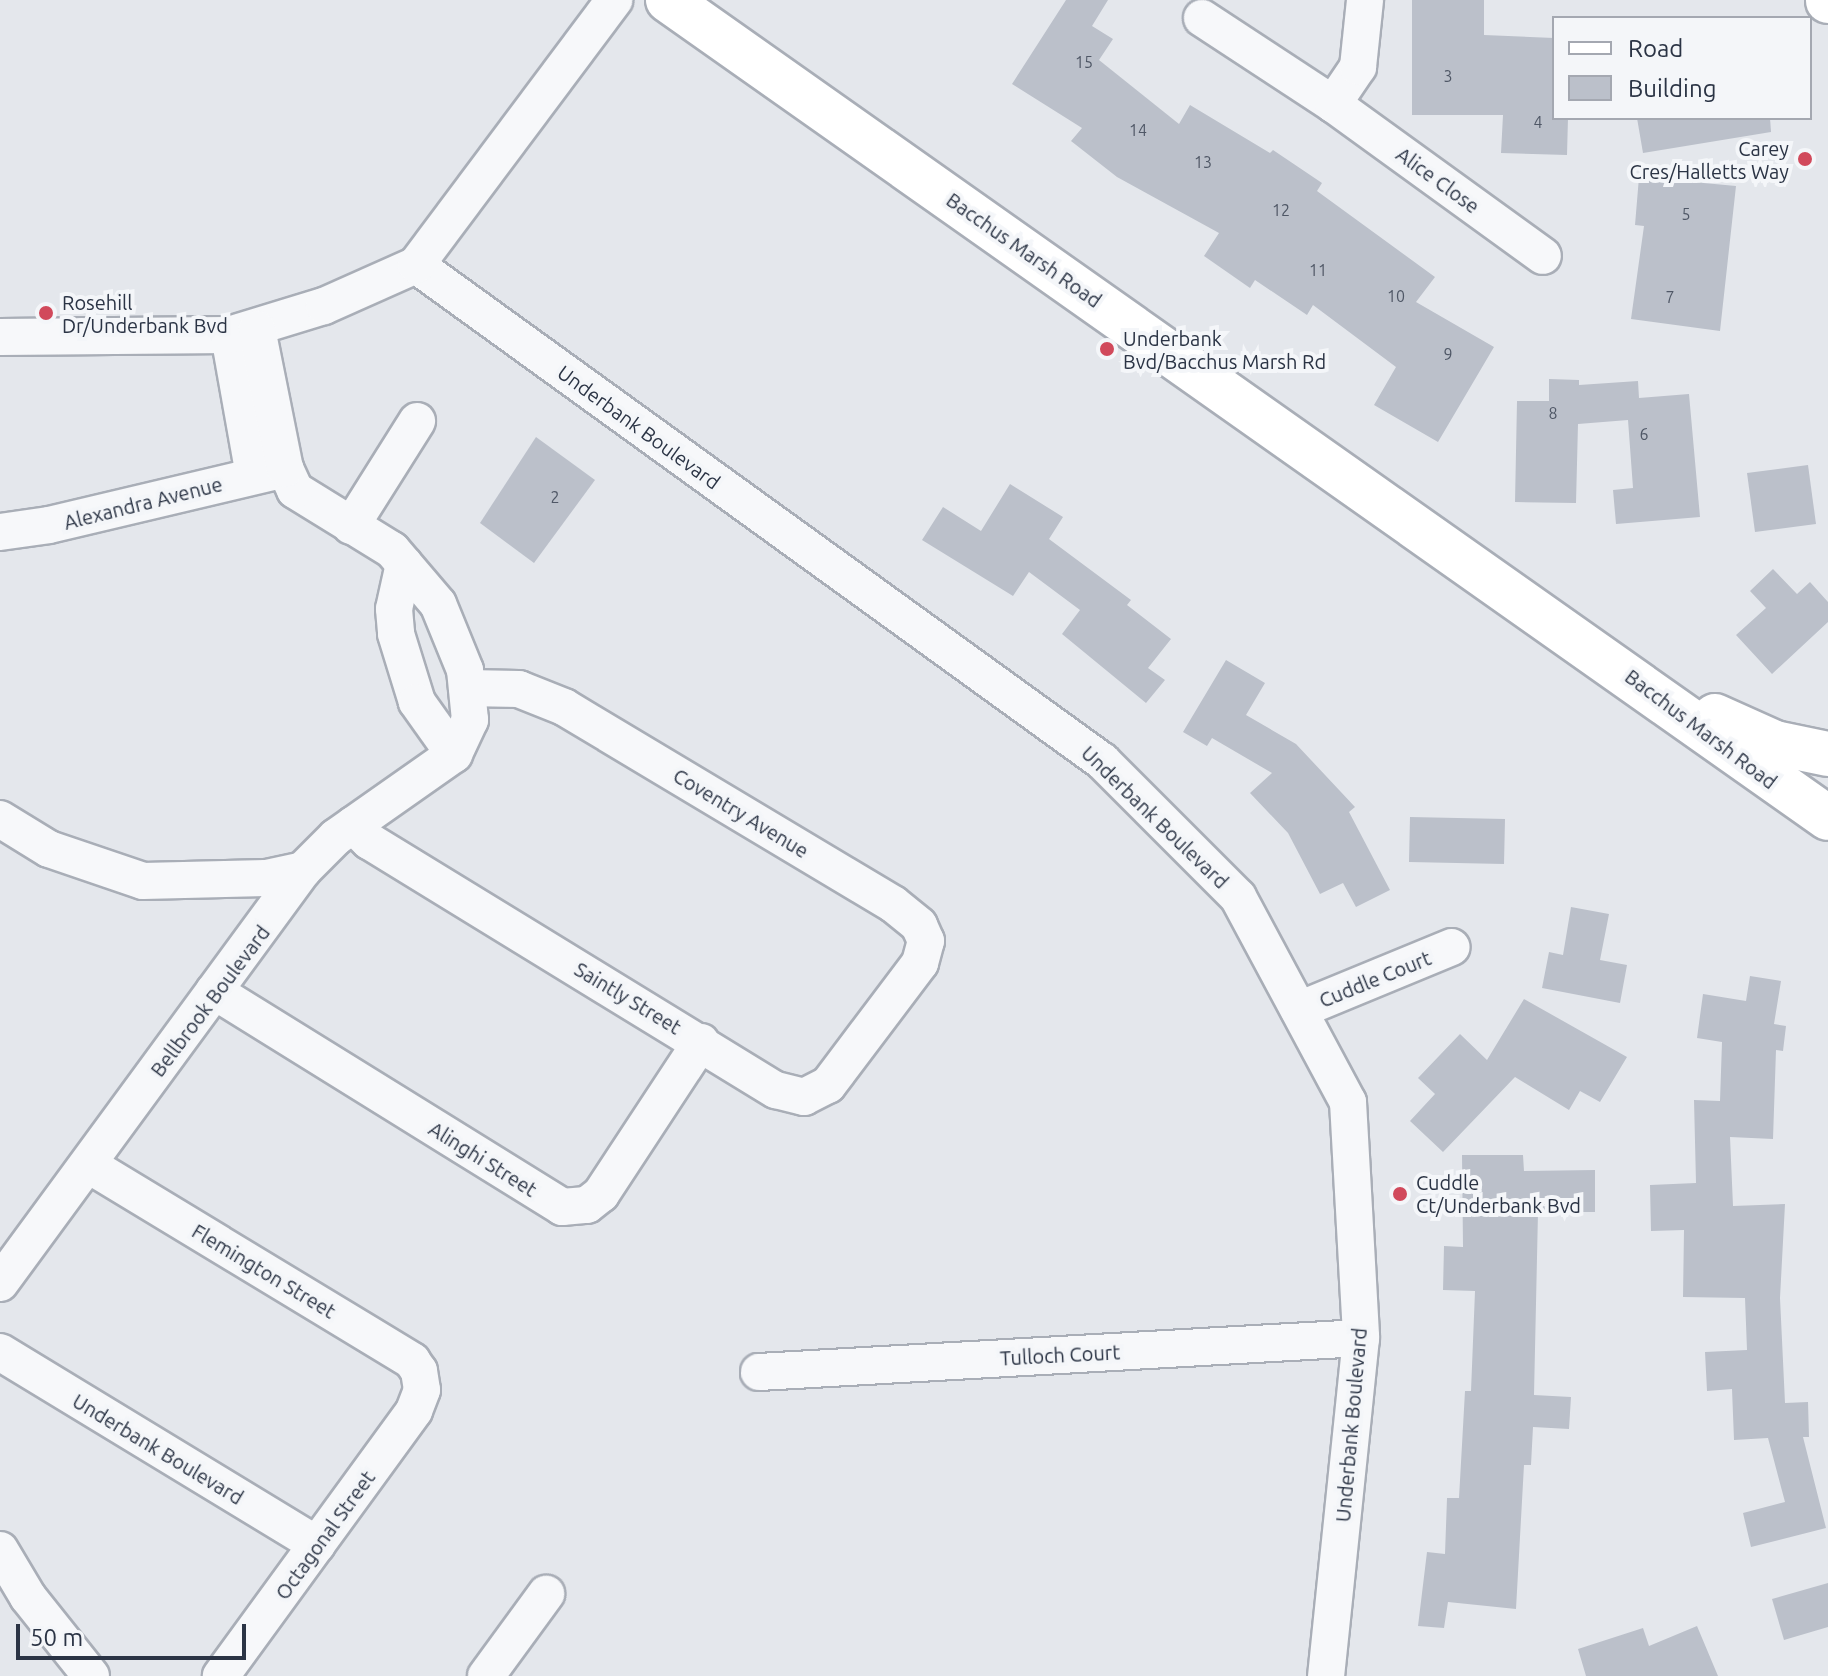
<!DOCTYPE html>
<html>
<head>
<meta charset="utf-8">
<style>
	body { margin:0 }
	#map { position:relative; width:1828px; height:1676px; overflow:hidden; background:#e4e7ec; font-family:Ubuntu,sans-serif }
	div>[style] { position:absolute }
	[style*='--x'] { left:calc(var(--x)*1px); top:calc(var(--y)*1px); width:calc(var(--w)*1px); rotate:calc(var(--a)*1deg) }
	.building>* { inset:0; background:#bbc0ca }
	.roads { filter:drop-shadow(2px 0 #a9aeb7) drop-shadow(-2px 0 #a9aeb7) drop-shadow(0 2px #a9aeb7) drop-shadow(0 -2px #a9aeb7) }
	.street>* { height:36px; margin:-18px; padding:0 18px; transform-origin:18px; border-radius:18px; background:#f7f8fa }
	.secondary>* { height:44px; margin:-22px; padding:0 22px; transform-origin:22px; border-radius:22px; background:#fff }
	.dots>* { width:22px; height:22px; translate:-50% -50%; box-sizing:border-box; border:4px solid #f4f6f9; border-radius:50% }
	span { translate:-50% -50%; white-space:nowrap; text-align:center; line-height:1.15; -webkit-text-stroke:8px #f4f6f9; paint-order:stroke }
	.number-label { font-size:16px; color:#4f5766 }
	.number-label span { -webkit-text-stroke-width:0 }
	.poi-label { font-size:20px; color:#2b3445 }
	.right { translate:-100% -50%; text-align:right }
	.left { translate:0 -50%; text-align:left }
	.street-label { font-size:20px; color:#2b3445 }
	.legend { position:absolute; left:1552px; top:16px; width:260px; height:104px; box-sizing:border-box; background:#f4f6f9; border:2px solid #a4a8b1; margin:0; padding:10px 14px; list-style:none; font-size:24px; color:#2b3445 }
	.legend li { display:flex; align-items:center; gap:16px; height:40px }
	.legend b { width:40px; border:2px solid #a4a8b1 }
	.scale { position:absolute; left:16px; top:1624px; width:230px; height:36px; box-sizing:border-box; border:4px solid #2b3445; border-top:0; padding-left:10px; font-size:24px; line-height:28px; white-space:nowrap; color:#2b3445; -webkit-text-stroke:6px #f4f6f9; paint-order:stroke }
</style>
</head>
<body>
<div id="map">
	<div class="building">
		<i style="clip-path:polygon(1066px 0,1108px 0,1092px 26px,1113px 39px,1099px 60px,1179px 124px,1190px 105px,1270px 153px,1273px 150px,1322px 183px,1317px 191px,1435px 277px,1416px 302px,1494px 347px,1438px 442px,1374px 405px,1396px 367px,1313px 305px,1307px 315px,1255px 280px,1250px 288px,1204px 256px,1219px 233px,1117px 177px,1071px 141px,1082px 128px,1012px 84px)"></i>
		<i style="clip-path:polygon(1412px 0,1484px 0,1484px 35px,1554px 38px,1554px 118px,1568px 118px,1567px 155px,1501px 153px,1503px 115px,1412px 115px)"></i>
		<i style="clip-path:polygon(1637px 118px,1770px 118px,1771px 132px,1643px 153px)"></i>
		<i style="clip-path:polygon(1639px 177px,1736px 186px,1720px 331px,1631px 319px,1644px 226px,1635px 225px)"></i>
		<i style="clip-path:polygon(1549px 379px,1579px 380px,1579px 385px,1638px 381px,1639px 398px,1689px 394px,1700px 517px,1616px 524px,1613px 490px,1633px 488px,1628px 420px,1578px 424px,1576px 503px,1515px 502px,1517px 401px,1549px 401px)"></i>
		<i style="clip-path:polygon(536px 437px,595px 480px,534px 563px,480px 523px)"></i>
		<i style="clip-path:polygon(1808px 465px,1816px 524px,1755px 532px,1747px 473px)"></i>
		<i style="clip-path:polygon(1010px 484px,1063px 517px,1049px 539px,1131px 600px,1127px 605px,1171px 639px,1148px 668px,1165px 680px,1146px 703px,1062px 634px,1080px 610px,1029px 572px,1013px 596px,922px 540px,943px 507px,981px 531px)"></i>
		<i style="clip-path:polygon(1773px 569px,1797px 594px,1810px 582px,1828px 602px,1828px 622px,1772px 674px,1736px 635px,1766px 608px,1750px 591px)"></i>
		<i style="clip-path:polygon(1226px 660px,1265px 683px,1246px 715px,1296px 744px,1355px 807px,1349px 812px,1390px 890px,1356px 907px,1343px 883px,1320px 894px,1288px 833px,1250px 793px,1272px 773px,1212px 738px,1207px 746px,1183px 732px)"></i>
		<i style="clip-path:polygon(1410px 817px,1505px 819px,1504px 864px,1409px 862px)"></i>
		<i style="clip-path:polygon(1571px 907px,1609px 914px,1600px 960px,1627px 965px,1620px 1003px,1542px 988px,1549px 952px,1563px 955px)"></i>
		<i style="clip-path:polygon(1750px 976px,1781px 981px,1774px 1024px,1786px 1026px,1783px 1051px,1776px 1050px,1773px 1139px,1730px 1137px,1733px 1206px,1785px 1204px,1780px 1298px,1785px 1403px,1808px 1402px,1809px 1437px,1803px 1437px,1826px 1528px,1751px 1547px,1743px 1513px,1785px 1502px,1768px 1438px,1734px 1440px,1732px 1389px,1707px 1391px,1705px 1352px,1747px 1350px,1745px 1298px,1683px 1297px,1684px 1230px,1651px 1231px,1650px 1185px,1696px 1183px,1694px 1100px,1720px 1101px,1722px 1042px,1697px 1038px,1703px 994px,1746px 1001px)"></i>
		<i style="clip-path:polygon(1524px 999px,1627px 1057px,1600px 1102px,1580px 1091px,1569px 1110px,1515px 1077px,1443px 1152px,1410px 1121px,1435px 1094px,1418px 1078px,1460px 1034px,1487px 1060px)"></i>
		<i style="clip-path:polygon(1462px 1155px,1523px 1155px,1524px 1171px,1595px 1170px,1595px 1212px,1538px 1212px,1534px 1395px,1571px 1397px,1569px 1429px,1533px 1427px,1531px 1465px,1524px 1465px,1516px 1609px,1448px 1602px,1444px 1628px,1418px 1626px,1427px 1552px,1445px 1554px,1447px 1498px,1459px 1498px,1465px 1391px,1471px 1391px,1475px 1291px,1443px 1290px,1444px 1246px,1463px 1247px)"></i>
		<i style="clip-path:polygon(1828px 1583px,1828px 1627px,1784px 1640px,1772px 1599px)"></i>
		<i style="clip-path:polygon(1697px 1626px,1718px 1676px,1586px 1676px,1578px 1649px,1643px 1628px,1649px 1646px)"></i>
	</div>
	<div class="roads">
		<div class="street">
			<i style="--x:1202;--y:18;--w:157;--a:33.3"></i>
			<i style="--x:1333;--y:104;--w:259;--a:35.9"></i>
			<i style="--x:1333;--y:104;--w:45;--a:-56"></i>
			<i style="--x:1358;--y:67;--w:67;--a:-84"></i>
			<i style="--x:416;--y:265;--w:847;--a:35.87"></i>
			<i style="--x:1102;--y:761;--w:192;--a:45"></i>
			<i style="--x:1238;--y:897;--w:233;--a:61.8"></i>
			<i style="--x:1348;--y:1102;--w:236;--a:86.8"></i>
			<i style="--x:1361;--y:1338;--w:340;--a:95.9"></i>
			<i style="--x:229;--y:335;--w:142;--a:79.9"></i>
			<i style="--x:0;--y:337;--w:229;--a:-0.5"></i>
			<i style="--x:229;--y:335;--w:99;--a:-17"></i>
			<i style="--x:324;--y:306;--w:101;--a:-24"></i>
			<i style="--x:416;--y:265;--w:331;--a:-53.2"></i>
			<i style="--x:351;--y:526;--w:124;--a:-57.8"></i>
			<i style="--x:0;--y:532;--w:49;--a:-8.1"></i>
			<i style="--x:49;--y:525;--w:243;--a:-13.3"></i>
			<i style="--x:404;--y:564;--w:46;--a:102.5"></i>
			<i style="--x:394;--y:609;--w:25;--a:85"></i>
			<i style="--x:396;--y:634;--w:71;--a:72.8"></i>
			<i style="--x:417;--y:702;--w:64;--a:54.6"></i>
			<i style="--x:0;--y:819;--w:57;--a:31.5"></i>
			<i style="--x:49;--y:849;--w:99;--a:18.8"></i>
			<i style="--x:143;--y:881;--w:123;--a:-1.4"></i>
			<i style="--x:266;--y:878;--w:38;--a:-12"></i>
			<i style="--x:353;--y:825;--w:23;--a:45"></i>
			<i style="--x:369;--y:841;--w:477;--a:31.5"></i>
			<i style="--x:776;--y:1090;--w:29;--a:14"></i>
			<i style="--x:804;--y:1097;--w:27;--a:-27"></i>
			<i style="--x:828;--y:1085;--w:153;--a:-53"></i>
			<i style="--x:920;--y:963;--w:23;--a:-75"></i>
			<i style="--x:926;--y:941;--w:17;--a:-114"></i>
			<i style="--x:919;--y:925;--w:33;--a:-141"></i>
			<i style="--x:893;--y:904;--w:383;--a:-149.1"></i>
			<i style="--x:564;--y:707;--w:48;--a:-158.2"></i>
			<i style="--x:519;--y:689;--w:52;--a:-178.9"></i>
			<i style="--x:214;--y:991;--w:410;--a:31.8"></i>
			<i style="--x:562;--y:1207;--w:25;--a:-5"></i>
			<i style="--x:587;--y:1205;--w:18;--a:-38"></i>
			<i style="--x:601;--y:1194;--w:182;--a:-56.7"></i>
			<i style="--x:1299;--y:1010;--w:165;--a:-22.4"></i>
			<i style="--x:89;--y:1165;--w:378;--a:31.2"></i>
			<i style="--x:412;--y:1361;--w:12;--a:55"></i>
			<i style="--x:419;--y:1371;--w:19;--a:81"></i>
			<i style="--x:422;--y:1390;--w:22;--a:111"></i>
			<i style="--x:414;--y:1411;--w:328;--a:126.1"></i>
			<i style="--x:0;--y:1283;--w:512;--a:-53.73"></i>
			<i style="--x:303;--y:870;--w:47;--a:-45"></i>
			<i style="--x:336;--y:837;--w:144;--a:-35.1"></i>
			<i style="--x:454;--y:754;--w:38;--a:-65"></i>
			<i style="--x:470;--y:720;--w:50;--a:-95.7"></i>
			<i style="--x:465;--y:670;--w:71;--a:-112.2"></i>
			<i style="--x:438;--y:604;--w:71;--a:-130.4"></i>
			<i style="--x:392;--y:550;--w:114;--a:-148.3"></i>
			<i style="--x:295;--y:490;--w:23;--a:-115"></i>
			<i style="--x:285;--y:469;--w:143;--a:-101.3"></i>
			<i style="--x:0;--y:1352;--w:371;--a:31.3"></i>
			<i style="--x:759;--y:1372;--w:603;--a:-3.23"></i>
			<i style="--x:0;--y:1550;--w:55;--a:59.2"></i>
			<i style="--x:28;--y:1597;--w:101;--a:51.4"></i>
			<i style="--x:486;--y:1676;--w:102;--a:-53.8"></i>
		</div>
		<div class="secondary">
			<i style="--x:668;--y:0;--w:1419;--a:35.19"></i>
			<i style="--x:1828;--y:0;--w:1;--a:90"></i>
			<i style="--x:1715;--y:716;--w:66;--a:24.2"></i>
			<i style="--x:1775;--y:743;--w:54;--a:11.7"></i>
		</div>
	</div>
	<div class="dots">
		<i style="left:1805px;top:159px;background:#d1495b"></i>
		<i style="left:46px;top:313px;background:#d1495b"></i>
		<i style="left:1107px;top:349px;background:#d1495b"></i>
		<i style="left:1400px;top:1194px;background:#d1495b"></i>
	</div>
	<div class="number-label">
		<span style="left:1084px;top:62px">15</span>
		<span style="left:1448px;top:76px">3</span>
		<span style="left:1538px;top:122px">4</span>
		<span style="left:1138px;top:130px">14</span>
		<span style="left:1203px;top:162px">13</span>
		<span style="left:1281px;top:210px">12</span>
		<span style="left:1686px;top:214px">5</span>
		<span style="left:1318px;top:270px">11</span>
		<span style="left:1396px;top:296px">10</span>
		<span style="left:1670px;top:297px">7</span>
		<span style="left:1448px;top:354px">9</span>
		<span style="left:1553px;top:413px">8</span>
		<span style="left:1644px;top:434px">6</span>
		<span style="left:555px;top:497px">2</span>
	</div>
	<div class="poi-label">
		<span class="right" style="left:1789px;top:160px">Carey<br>Cres/Halletts Way</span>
		<span class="left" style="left:62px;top:314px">Rosehill<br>Dr/Underbank Bvd</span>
		<span class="left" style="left:1123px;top:350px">Underbank<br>Bvd/Bacchus Marsh Rd</span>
		<span class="left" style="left:1416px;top:1194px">Cuddle<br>Ct/Underbank Bvd</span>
	</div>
	<div class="street-label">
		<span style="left:1438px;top:180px;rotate:36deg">Alice Close</span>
		<span style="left:1024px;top:250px;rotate:35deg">Bacchus Marsh Road</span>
		<span style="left:639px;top:427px;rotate:36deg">Underbank Boulevard</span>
		<span style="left:143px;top:503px;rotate:-14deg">Alexandra Avenue</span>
		<span style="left:1701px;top:729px;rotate:37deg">Bacchus Marsh Road</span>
		<span style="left:741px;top:813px;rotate:31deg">Coventry Avenue</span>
		<span style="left:1155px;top:817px;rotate:44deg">Underbank Boulevard</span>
		<span style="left:1375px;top:979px;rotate:-22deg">Cuddle Court</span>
		<span style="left:628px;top:998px;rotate:31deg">Saintly Street</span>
		<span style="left:210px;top:1001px;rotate:-53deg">Bellbrook Boulevard</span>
		<span style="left:483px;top:1159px;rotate:32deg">Alinghi Street</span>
		<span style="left:264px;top:1271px;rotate:31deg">Flemington Street</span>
		<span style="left:1060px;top:1355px;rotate:-3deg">Tulloch Court</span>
		<span style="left:1351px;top:1425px;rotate:-85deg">Underbank Boulevard</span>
		<span style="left:158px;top:1449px;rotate:31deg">Underbank Boulevard</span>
		<span style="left:325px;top:1535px;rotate:-54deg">Octagonal Street</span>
	</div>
	<ul class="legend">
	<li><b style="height:10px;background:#fff"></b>Road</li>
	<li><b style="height:22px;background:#bbc0ca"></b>Building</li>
	</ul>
	<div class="scale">50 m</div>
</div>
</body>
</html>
